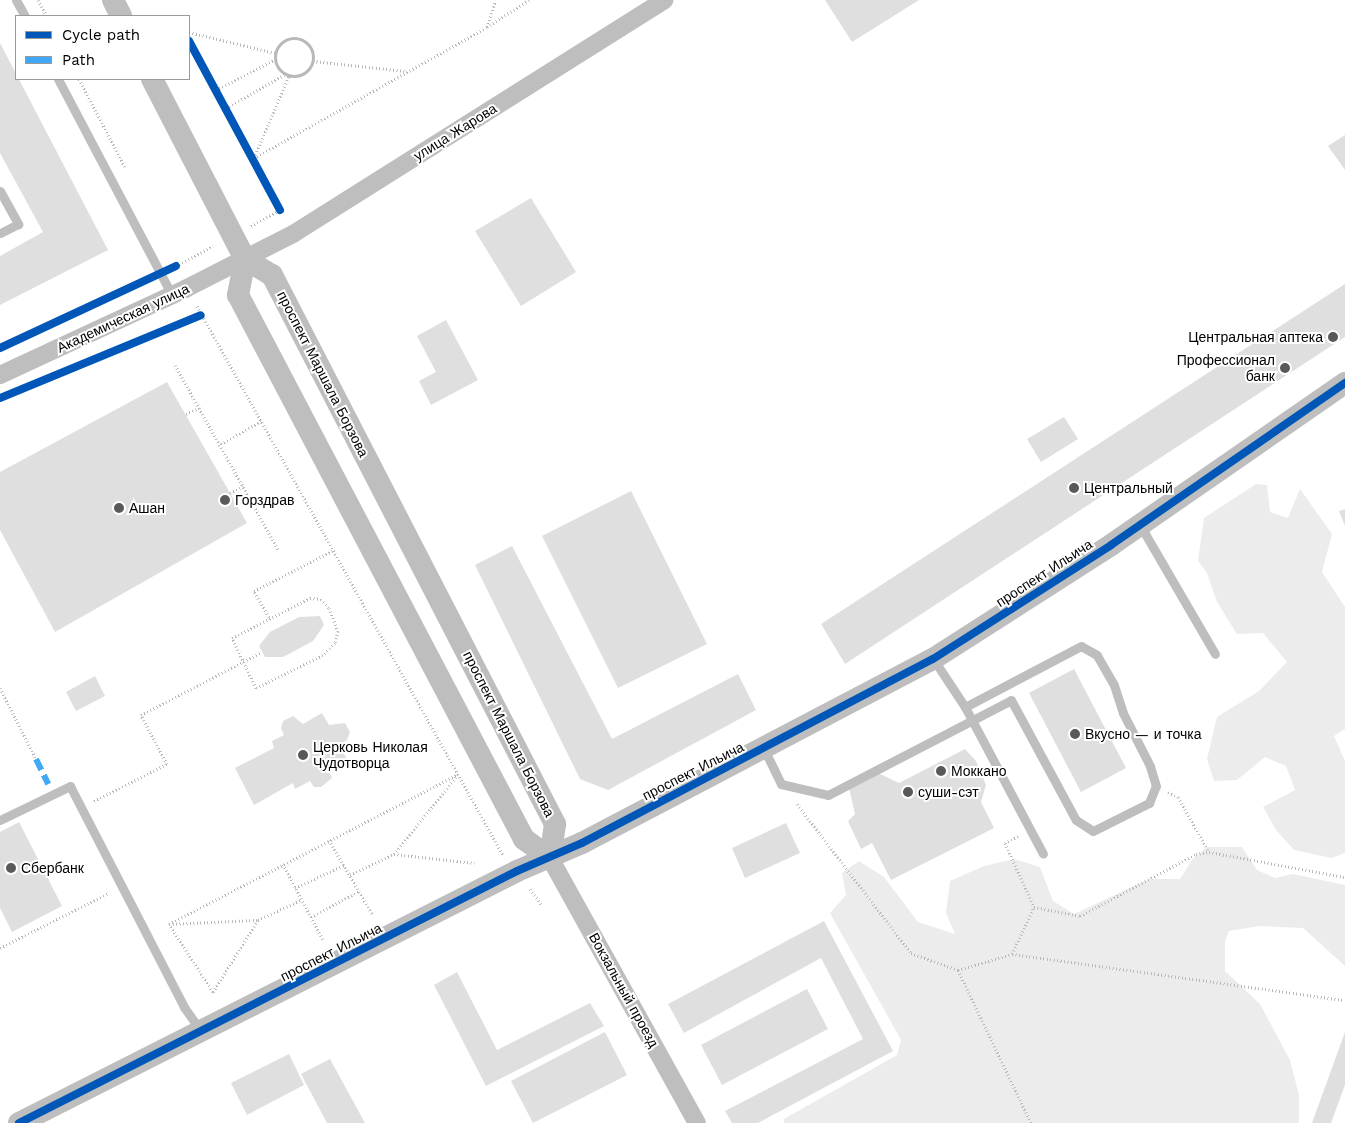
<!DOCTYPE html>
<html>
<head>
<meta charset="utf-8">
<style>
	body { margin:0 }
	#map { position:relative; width:1345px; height:1123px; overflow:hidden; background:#fff; font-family:"Work Sans",sans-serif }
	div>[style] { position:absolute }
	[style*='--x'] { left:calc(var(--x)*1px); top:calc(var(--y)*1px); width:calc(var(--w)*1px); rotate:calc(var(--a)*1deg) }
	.green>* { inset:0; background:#ececec }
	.building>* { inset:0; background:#dfdfdf }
	.path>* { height:3px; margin-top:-1.5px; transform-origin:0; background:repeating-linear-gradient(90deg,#b9b9b9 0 1px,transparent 0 3.5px) }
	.path>.ring { margin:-1.5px; padding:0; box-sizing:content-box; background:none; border:3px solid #b9b9b9; border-radius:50% }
	.service>* { height:9px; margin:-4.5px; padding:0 4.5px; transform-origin:4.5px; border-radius:4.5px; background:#bebebe }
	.minor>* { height:18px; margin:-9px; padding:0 9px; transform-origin:9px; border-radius:9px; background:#bebebe }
	.tertiary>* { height:22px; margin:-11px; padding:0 11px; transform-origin:11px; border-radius:11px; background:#bebebe }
	.quiet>* { height:6px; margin-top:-3px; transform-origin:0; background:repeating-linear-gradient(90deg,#3fa9f5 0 12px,transparent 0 18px) }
	.cycleway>* { height:8px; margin:-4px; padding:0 4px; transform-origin:4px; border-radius:4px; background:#0057b8 }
	.dots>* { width:14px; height:14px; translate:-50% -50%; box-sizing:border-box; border:2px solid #fff; border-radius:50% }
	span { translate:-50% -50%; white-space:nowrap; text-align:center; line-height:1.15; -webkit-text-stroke:4px #fff; paint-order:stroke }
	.street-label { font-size:14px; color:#000 }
	.poi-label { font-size:14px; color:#000 }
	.right { translate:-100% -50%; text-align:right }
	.left { translate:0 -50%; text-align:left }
	.legend { position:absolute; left:15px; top:15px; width:175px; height:65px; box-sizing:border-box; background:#fff; border:1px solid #999; margin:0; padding:6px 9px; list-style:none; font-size:15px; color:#000 }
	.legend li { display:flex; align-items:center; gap:10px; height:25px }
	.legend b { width:25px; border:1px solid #999 }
</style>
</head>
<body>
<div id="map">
	<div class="green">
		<i style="clip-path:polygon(1256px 484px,1267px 485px,1270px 512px,1288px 518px,1300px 489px,1332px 534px,1322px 572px,1345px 607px,1345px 729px,1334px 736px,1345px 761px,1345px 853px,1331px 858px,1294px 850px,1276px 830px,1263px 807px,1295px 790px,1286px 766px,1265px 757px,1237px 780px,1214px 781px,1207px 759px,1217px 717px,1259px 691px,1287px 662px,1263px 633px,1237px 634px,1217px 602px,1207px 573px,1198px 561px,1204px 518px)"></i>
		<i style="clip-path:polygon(1207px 847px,1242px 847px,1257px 870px,1275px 878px,1293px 874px,1345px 885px,1345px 966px,1303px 928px,1260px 926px,1229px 931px,1225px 941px,1225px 971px,1260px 1004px,1290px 1060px,1299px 1095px,1299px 1123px,784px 1123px,784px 1119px,897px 1055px,901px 1040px,830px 913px,846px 895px,842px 873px,859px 861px,884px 877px,918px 922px,955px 934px,946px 913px,950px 881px,984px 866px,1014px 859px,1040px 867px,1053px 901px,1074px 914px,1149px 879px,1180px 879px,1192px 860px)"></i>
	</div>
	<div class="building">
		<i style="clip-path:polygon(825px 0,919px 0,852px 42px)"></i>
		<i style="clip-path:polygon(0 43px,108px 250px,0 305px,0 256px,43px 232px,0 153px)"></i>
		<i style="clip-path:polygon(1345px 135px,1345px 170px,1328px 146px)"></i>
		<i style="clip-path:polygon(531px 198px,576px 272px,521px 306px,475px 231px)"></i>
		<i style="clip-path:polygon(1345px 284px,1345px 337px,845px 664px,821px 624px)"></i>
		<i style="clip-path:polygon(446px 320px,478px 380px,431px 405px,419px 381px,436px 372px,417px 336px)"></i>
		<i style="clip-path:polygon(167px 382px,247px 523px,55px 632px,0 530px,0 472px)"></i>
		<i style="clip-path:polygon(1064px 417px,1078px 439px,1041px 462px,1027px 439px)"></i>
		<i style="clip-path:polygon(631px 491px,707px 644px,618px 688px,542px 536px)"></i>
		<i style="clip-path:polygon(1345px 509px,1345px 526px,1339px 511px)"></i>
		<i style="clip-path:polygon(512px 546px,612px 739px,738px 674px,756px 710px,608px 790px,580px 779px,475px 565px)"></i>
		<i style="clip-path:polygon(320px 616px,324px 625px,313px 641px,283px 657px,265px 657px,259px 646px,270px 632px,299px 617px)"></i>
		<i style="clip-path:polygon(1074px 669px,1126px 768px,1081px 792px,1029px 693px)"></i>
		<i style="clip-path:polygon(95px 676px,105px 696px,76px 711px,66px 692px)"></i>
		<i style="clip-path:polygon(322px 713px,329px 725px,345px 723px,350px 732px,347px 740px,339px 745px,348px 761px,329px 771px,332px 778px,321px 787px,314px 787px,310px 781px,295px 789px,293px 783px,254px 805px,235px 768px,274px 748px,272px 741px,284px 735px,281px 728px,283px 721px,293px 716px,303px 724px)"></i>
		<i style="clip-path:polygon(965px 749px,976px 761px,986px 785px,981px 802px,994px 828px,891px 880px,872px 843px,861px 849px,848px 821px,855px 814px,849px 788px,878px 773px,899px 783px)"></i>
		<i style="clip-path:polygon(19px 822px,62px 906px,12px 932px,0 908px,0 832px)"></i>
		<i style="clip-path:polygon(786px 823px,800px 853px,745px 878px,732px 848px)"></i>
		<i style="clip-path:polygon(824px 921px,893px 1051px,758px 1123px,732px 1123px,725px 1111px,863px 1039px,821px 958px,684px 1033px,668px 1004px)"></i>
		<i style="clip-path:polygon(457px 972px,497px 1050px,590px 1003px,604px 1026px,486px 1086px,434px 985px)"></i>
		<i style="clip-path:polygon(807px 989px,828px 1029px,722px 1085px,701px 1045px)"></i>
		<i style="clip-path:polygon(605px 1032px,627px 1075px,533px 1123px,511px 1081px)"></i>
		<i style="clip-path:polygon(1345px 1032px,1345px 1085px,1331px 1123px,1312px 1123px)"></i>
		<i style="clip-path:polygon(289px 1054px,304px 1085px,247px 1115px,231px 1083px)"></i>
		<i style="clip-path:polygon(330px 1059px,365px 1123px,327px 1123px,301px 1074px)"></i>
	</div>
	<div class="path">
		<i style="--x:38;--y:0;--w:18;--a:61"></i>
		<i style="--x:487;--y:27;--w:28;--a:-72"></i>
		<i style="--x:189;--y:32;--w:89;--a:13.7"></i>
		<i class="ring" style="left:275px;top:38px;width:35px;height:35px"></i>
		<i style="--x:313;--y:61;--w:93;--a:6.2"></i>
		<i style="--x:79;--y:79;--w:99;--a:62.4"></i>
		<i style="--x:216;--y:90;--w:65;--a:-27.3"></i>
		<i style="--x:226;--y:108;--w:67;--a:-29.6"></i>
		<i style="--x:254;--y:158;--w:267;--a:-29.3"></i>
		<i style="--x:487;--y:27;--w:50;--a:-32.7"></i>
		<i style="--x:254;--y:158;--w:89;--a:-66.9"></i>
		<i style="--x:251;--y:226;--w:33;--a:-29"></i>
		<i style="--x:176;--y:266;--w:42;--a:-28.4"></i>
		<i style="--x:197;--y:306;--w:629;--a:60.87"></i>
		<i style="--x:175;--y:365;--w:213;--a:60.8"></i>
		<i style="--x:186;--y:414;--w:14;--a:-25"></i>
		<i style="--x:221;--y:444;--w:48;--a:-29.7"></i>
		<i style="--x:230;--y:493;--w:16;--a:-27"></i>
		<i style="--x:310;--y:598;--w:11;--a:5"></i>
		<i style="--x:321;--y:599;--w:12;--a:48"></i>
		<i style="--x:329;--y:608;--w:25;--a:69"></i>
		<i style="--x:338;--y:631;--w:12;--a:104"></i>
		<i style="--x:335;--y:643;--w:17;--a:135"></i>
		<i style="--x:323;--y:655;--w:75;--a:153.8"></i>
		<i style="--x:256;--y:688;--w:55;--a:-115.6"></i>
		<i style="--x:232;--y:638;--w:88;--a:-27.1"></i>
		<i style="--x:269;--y:617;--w:30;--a:-120"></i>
		<i style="--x:254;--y:591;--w:90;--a:-27.1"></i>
		<i style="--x:0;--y:688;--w:80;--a:63.1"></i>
		<i style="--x:456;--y:777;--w:99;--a:128.8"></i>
		<i style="--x:394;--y:854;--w:81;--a:6.4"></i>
		<i style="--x:1168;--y:792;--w:11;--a:27"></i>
		<i style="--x:1178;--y:797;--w:63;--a:60.6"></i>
		<i style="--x:1209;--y:852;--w:138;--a:10.4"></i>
		<i style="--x:94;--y:801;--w:82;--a:-26.9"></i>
		<i style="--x:167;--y:764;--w:55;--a:-118"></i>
		<i style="--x:141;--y:715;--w:136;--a:-27.5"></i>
		<i style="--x:797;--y:804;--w:188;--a:52.6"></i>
		<i style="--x:911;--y:953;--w:50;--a:19.9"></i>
		<i style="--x:958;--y:970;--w:170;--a:64.5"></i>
		<i style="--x:1018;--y:836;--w:15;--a:152"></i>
		<i style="--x:1005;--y:843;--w:70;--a:65.6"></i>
		<i style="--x:1034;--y:907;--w:47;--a:11.1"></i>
		<i style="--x:1080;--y:916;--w:132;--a:-28.1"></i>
		<i style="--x:1196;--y:854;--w:13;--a:-9"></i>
		<i style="--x:329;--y:840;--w:86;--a:59.8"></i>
		<i style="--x:283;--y:864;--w:86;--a:62.2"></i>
		<i style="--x:350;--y:875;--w:49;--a:-25.5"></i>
		<i style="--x:295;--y:888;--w:54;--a:-25.1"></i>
		<i style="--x:530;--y:889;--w:20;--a:53"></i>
		<i style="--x:311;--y:917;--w:55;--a:-28.4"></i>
		<i style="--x:258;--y:920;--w:47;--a:-24.9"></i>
		<i style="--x:169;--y:924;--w:89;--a:-2.6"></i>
		<i style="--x:258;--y:920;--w:85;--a:122"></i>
		<i style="--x:213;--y:992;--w:81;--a:-122.9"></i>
		<i style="--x:169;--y:924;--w:324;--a:-27.4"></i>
		<i style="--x:0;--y:948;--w:122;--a:-26.8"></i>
		<i style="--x:1012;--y:954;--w:52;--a:-64.9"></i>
		<i style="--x:958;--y:970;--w:56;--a:-16.5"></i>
		<i style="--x:1012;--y:954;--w:336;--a:7.9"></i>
	</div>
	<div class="service">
		<i style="--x:16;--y:0;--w:18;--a:61"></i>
		<i style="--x:58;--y:79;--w:244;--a:62.2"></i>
		<i style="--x:0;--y:191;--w:38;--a:61"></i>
		<i style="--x:18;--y:224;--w:20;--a:153"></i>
		<i style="--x:1140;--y:525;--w:149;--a:59.8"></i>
		<i style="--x:934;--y:660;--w:56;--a:56.6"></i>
		<i style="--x:965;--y:707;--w:166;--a:62"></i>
		<i style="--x:764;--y:749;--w:39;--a:64"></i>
		<i style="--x:781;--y:784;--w:48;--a:13.2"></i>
		<i style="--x:828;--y:795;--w:206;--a:-27.4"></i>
		<i style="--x:1011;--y:700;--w:136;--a:61.6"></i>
		<i style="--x:1076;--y:820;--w:20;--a:33"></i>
		<i style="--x:1093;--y:831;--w:63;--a:-26.6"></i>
		<i style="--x:1149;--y:803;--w:18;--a:-68"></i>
		<i style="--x:1156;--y:786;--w:21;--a:-107"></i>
		<i style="--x:1150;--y:766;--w:59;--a:-117"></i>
		<i style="--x:1123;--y:713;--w:29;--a:-108"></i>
		<i style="--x:1114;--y:685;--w:34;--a:-120"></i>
		<i style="--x:1097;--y:655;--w:18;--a:-151"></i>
		<i style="--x:1081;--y:646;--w:131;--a:152.3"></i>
		<i style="--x:0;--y:820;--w:78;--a:-25.9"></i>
		<i style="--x:70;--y:786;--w:249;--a:62.7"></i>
		<i style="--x:184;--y:1007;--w:29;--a:55"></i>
	</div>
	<div class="minor">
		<i style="--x:0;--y:375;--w:206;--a:-24.9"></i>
		<i style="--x:187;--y:288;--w:119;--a:-27"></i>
		<i style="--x:293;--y:234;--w:439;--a:-32.2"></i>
		<i style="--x:550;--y:858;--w:303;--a:61"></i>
	</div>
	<div class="tertiary">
		<i style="--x:113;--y:0;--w:18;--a:63"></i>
		<i style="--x:152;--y:79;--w:203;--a:62.7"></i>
		<i style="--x:245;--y:259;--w:31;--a:31"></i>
		<i style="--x:272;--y:275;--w:618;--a:62.73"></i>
		<i style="--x:555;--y:824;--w:34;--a:98"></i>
		<i style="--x:245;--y:259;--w:37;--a:101"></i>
		<i style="--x:238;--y:295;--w:615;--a:62.27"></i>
		<i style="--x:524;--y:839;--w:32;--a:36"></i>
		<i style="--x:19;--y:1123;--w:558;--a:-26.84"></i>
		<i style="--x:517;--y:871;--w:71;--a:-23.3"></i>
		<i style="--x:582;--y:843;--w:396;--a:-27.7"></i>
		<i style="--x:933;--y:659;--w:211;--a:-32.6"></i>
		<i style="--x:1111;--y:545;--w:285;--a:-34.7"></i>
	</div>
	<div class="quiet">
		<i style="--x:36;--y:759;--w:28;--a:64"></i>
	</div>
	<div class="cycleway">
		<i style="--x:189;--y:41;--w:192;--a:61.7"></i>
		<i style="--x:0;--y:348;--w:194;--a:-25"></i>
		<i style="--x:0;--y:398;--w:217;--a:-22.4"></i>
		<i style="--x:19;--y:1123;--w:558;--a:-26.84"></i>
		<i style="--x:517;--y:871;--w:71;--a:-23.3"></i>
		<i style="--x:582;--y:843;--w:396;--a:-27.7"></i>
		<i style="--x:933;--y:659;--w:211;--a:-32.6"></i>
		<i style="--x:1111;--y:545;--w:285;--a:-34.7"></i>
	</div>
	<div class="dots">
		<i style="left:1333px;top:337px;background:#595959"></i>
		<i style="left:1285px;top:368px;background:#595959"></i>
		<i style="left:1074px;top:488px;background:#595959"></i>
		<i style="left:225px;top:500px;background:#595959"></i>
		<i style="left:119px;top:508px;background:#595959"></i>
		<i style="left:1075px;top:734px;background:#595959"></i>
		<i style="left:303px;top:755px;background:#595959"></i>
		<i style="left:941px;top:771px;background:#595959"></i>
		<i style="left:908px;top:792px;background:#595959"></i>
		<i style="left:11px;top:868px;background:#595959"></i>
	</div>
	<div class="street-label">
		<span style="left:455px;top:132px;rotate:-32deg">улица Жарова</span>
		<span style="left:123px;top:318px;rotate:-25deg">Академическая улица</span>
		<span style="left:323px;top:374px;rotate:63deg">проспект Маршала Борзова</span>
		<span style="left:1044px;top:573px;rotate:-33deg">проспект Ильича</span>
		<span style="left:509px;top:734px;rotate:63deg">проспект Маршала Борзова</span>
		<span style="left:693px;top:771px;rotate:-27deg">проспект Ильича</span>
		<span style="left:331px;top:952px;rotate:-27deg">проспект Ильича</span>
		<span style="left:624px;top:990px;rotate:61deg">Вокзальный проезд</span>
	</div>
	<div class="poi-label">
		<span class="right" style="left:1323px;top:337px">Центральная аптека</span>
		<span class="right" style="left:1275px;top:368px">Профессионал<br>банк</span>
		<span class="left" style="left:1084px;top:488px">Центральный</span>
		<span class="left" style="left:235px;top:500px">Горздрав</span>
		<span class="left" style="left:129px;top:508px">Ашан</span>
		<span class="left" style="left:1085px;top:734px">Вкусно — и точка</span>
		<span class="left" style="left:313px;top:755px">Церковь Николая<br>Чудотворца</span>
		<span class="left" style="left:951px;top:771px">Моккано</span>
		<span class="left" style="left:918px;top:792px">суши-сэт</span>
		<span class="left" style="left:21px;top:868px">Сбербанк</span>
	</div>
	<ul class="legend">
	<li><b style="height:6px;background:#0057b8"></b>Cycle path</li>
	<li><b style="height:6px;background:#3fa9f5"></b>Path</li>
	</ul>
</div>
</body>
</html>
